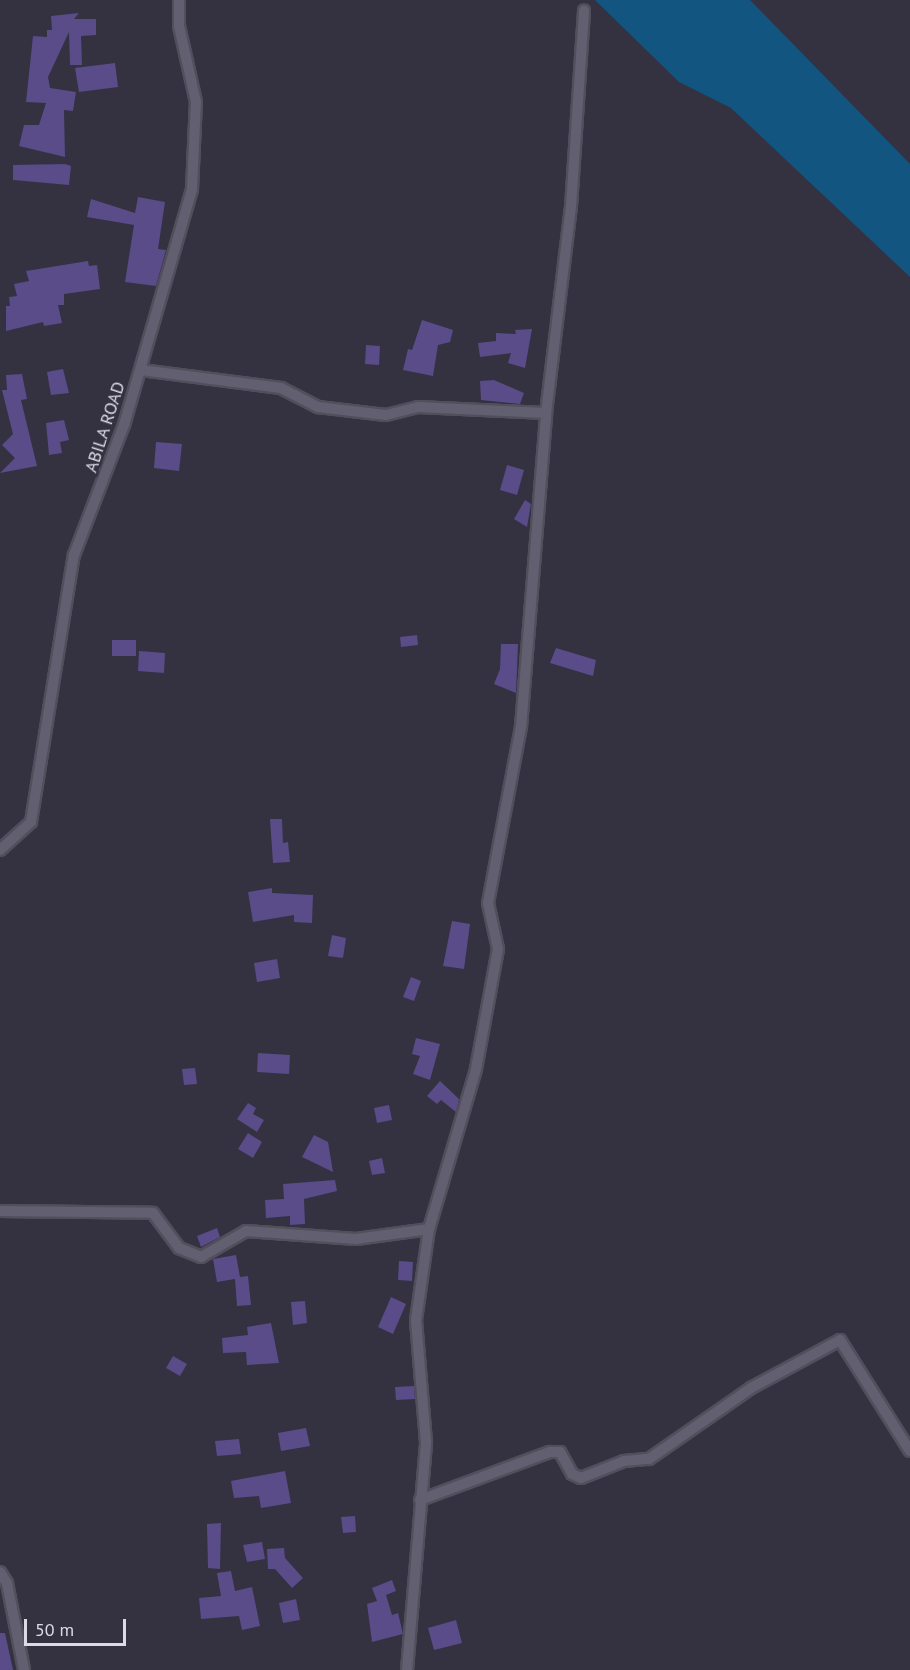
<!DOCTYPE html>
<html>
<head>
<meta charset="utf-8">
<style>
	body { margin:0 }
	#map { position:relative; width:910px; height:1670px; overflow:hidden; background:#343141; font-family:"PT Sans",sans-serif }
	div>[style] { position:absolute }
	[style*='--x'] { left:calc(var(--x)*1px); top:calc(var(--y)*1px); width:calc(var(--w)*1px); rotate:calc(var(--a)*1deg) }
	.water>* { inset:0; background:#135581 }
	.building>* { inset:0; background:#594c89 }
	.roads { filter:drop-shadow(2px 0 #524f5c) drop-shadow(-2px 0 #524f5c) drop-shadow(0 2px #524f5c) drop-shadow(0 -2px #524f5c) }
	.minor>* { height:10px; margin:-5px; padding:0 5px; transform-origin:5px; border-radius:5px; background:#625f71 }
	span { translate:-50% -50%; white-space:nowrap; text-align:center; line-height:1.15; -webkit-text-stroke:5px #343141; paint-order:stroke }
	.street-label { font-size:18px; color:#dcdbe5 }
	.scale { position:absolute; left:24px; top:1619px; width:102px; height:27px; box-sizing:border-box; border:3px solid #dcdbe5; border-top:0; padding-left:8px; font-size:18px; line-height:21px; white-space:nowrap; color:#dcdbe5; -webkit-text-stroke:4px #343141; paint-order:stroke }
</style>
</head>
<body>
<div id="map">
	<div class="water">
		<i style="clip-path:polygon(595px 0,750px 0,910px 164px,910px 277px,731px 108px,679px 82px)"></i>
	</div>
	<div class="building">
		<i style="clip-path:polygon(79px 13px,74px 19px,96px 19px,96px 35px,81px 36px,82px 65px,70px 65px,69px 32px,48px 77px,50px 88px,76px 92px,73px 111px,64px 110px,65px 157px,19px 146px,24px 125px,39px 125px,46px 103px,26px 102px,33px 36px,47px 37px,47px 30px,52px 30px,51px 16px)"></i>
		<i style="clip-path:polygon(115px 63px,118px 87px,79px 92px,75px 68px)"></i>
		<i style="clip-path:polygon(65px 164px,71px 166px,69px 185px,13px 180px,13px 165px)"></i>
		<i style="clip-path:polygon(138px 197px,165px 202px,158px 249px,166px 250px,156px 286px,125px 282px,134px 225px,87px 217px,91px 199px,135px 213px)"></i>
		<i style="clip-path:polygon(88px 261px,89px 266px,97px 265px,100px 289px,64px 294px,64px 305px,58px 305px,62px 323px,44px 326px,43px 322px,6px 331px,6px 306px,10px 306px,9px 297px,17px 296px,14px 284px,29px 281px,26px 271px)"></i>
		<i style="clip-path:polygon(422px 320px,453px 330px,450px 342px,438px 345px,433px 376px,403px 370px,408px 349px,412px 350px)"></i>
		<i style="clip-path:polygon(532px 329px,525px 368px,508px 363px,511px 353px,480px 357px,478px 343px,496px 341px,496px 333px,516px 334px,515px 330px)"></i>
		<i style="clip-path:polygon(366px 345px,380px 346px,379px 365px,365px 364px)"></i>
		<i style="clip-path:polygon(63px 369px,69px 393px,51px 395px,47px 372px)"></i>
		<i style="clip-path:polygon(22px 374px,27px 399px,21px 400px,37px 466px,0 473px,15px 458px,2px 445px,13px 434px,2px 390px,7px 390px,6px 375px)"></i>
		<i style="clip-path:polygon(494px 380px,524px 393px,520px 404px,481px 400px,480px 381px)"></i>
		<i style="clip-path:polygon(64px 420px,69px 440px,60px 442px,62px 453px,49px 455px,46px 423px)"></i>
		<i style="clip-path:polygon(156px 442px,182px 444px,179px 471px,154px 468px)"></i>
		<i style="clip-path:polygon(507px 465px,524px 470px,517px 495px,500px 490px)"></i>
		<i style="clip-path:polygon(525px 500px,531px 504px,527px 527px,514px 519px)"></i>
		<i style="clip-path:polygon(417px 635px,418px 645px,401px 647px,400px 637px)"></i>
		<i style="clip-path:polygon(112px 640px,136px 640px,136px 656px,112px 656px)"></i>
		<i style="clip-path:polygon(501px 644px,518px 644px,516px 693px,494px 684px,500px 669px)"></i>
		<i style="clip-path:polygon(556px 648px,596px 660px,593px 676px,550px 663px)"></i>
		<i style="clip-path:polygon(139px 651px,165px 653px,164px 673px,138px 671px)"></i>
		<i style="clip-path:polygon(270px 819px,282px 819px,283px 843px,288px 842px,290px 862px,273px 863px)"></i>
		<i style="clip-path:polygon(272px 888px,272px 893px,313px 895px,312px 923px,294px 922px,294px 915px,253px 922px,248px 892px)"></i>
		<i style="clip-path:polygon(452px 921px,470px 924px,464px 969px,443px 966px)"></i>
		<i style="clip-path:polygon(332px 935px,346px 938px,343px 958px,328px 956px)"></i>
		<i style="clip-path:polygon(277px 959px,280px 978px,257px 982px,254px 963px)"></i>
		<i style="clip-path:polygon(411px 977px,421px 981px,414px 1001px,403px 997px)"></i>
		<i style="clip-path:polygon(416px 1038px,440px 1044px,430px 1080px,413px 1074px,420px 1056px,412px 1054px)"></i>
		<i style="clip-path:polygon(258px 1053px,290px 1055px,289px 1074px,257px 1072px)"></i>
		<i style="clip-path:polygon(195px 1068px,197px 1084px,184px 1085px,182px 1069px)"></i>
		<i style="clip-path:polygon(440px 1081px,459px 1099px,456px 1112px,441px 1100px,437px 1104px,427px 1096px)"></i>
		<i style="clip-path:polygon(248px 1103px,256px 1108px,253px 1114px,264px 1120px,257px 1132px,237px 1119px)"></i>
		<i style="clip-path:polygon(389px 1105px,392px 1120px,377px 1123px,374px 1108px)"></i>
		<i style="clip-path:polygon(248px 1133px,262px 1142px,253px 1158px,238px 1149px)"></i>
		<i style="clip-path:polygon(314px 1135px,328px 1142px,333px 1172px,302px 1157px)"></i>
		<i style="clip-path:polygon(382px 1158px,385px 1173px,372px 1175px,369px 1161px)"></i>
		<i style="clip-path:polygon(335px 1180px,337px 1191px,304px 1199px,305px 1224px,290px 1225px,290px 1216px,266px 1218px,265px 1200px,284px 1199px,283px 1184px)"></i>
		<i style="clip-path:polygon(217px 1228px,220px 1237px,201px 1247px,197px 1236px)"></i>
		<i style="clip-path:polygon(236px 1255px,240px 1277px,248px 1276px,251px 1305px,237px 1306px,235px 1279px,217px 1282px,213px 1259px)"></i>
		<i style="clip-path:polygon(399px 1261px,413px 1262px,412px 1281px,398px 1280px)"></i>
		<i style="clip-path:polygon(391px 1297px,406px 1304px,393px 1334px,378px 1327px)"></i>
		<i style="clip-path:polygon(305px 1301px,307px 1323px,293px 1325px,291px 1302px)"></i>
		<i style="clip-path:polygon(271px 1323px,279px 1363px,247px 1365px,246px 1352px,223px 1353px,222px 1338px,248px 1335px,247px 1327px)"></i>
		<i style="clip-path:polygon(173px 1356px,187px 1364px,180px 1376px,166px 1368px)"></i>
		<i style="clip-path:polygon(414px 1386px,415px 1399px,396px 1400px,395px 1387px)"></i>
		<i style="clip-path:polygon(306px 1428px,310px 1446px,281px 1451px,278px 1433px)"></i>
		<i style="clip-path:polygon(239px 1439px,241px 1454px,217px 1456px,215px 1441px)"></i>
		<i style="clip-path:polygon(285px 1471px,291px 1503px,261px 1508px,259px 1496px,234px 1498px,231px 1481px)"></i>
		<i style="clip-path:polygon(355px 1516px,356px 1532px,343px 1533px,341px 1517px)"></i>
		<i style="clip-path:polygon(221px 1523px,220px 1569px,208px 1568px,207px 1524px)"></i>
		<i style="clip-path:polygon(262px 1542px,265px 1559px,247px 1562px,243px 1545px)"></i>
		<i style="clip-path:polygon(284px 1548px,285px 1558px,303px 1578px,292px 1588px,275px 1569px,268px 1569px,267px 1549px)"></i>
		<i style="clip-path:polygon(231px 1571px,235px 1591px,252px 1587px,260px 1626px,242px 1630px,239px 1616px,201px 1619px,199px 1598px,221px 1596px,217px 1573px)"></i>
		<i style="clip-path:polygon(392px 1580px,396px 1591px,386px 1595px,392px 1615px,398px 1613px,403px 1634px,372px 1642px,367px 1604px,377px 1601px,372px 1588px)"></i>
		<i style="clip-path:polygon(296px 1599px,300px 1620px,283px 1623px,279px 1603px)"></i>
		<i style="clip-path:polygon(456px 1620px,462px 1643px,434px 1650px,428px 1628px)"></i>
		<i style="clip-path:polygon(0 1633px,5px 1633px,13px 1670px,0 1670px)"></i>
	</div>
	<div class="roads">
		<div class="minor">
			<i style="--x:141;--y:370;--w:141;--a:7.3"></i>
			<i style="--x:281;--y:388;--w:42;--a:27.2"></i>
			<i style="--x:318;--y:407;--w:68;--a:6.7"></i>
			<i style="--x:386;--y:415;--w:33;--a:-14"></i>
			<i style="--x:418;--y:407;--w:128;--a:2.7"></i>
			<i style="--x:0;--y:850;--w:42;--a:-42.1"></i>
			<i style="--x:31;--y:822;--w:270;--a:-80.9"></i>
			<i style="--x:74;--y:555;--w:139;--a:-69"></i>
			<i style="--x:124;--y:425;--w:246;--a:-73.9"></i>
			<i style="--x:192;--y:189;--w:87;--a:-87.4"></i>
			<i style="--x:196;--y:102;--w:78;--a:-102.6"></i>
			<i style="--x:179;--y:26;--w:26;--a:-90"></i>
			<i style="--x:0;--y:1211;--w:153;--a:0.7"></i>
			<i style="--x:153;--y:1213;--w:44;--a:53.4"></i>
			<i style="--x:179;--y:1248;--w:24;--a:22"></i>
			<i style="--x:201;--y:1257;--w:52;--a:-30"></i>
			<i style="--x:246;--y:1231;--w:110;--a:4.2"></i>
			<i style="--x:356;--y:1239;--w:74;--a:-7.8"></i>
			<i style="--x:420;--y:1500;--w:139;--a:-20.3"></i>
			<i style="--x:550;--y:1452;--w:10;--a:0"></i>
			<i style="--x:560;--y:1452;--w:25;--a:61"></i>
			<i style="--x:572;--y:1474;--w:10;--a:24"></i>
			<i style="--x:581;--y:1478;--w:46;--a:-21.6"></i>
			<i style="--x:624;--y:1461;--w:25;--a:-5"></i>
			<i style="--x:649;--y:1459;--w:124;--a:-34.8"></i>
			<i style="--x:751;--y:1388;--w:101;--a:-28.3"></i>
			<i style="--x:840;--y:1340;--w:131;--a:57.8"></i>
			<i style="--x:0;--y:1572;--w:13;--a:58"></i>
			<i style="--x:7;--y:1583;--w:89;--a:78.9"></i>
			<i style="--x:407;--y:1670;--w:229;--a:-85.2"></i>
			<i style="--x:426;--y:1442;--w:122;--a:-94.7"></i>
			<i style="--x:416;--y:1320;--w:92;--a:-81.9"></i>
			<i style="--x:429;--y:1229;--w:167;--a:-73.6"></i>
			<i style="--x:476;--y:1069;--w:122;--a:-79.6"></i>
			<i style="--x:498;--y:949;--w:47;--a:-102.3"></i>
			<i style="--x:488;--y:903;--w:179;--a:-79.4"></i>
			<i style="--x:521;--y:727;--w:315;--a:-85.4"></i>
			<i style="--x:546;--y:413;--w:208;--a:-83.1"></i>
			<i style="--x:571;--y:207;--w:197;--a:-86.2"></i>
		</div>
	</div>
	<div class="street-label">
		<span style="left:105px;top:427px;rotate:-72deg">ABILA ROAD</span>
	</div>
	<div class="scale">50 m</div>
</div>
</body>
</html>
